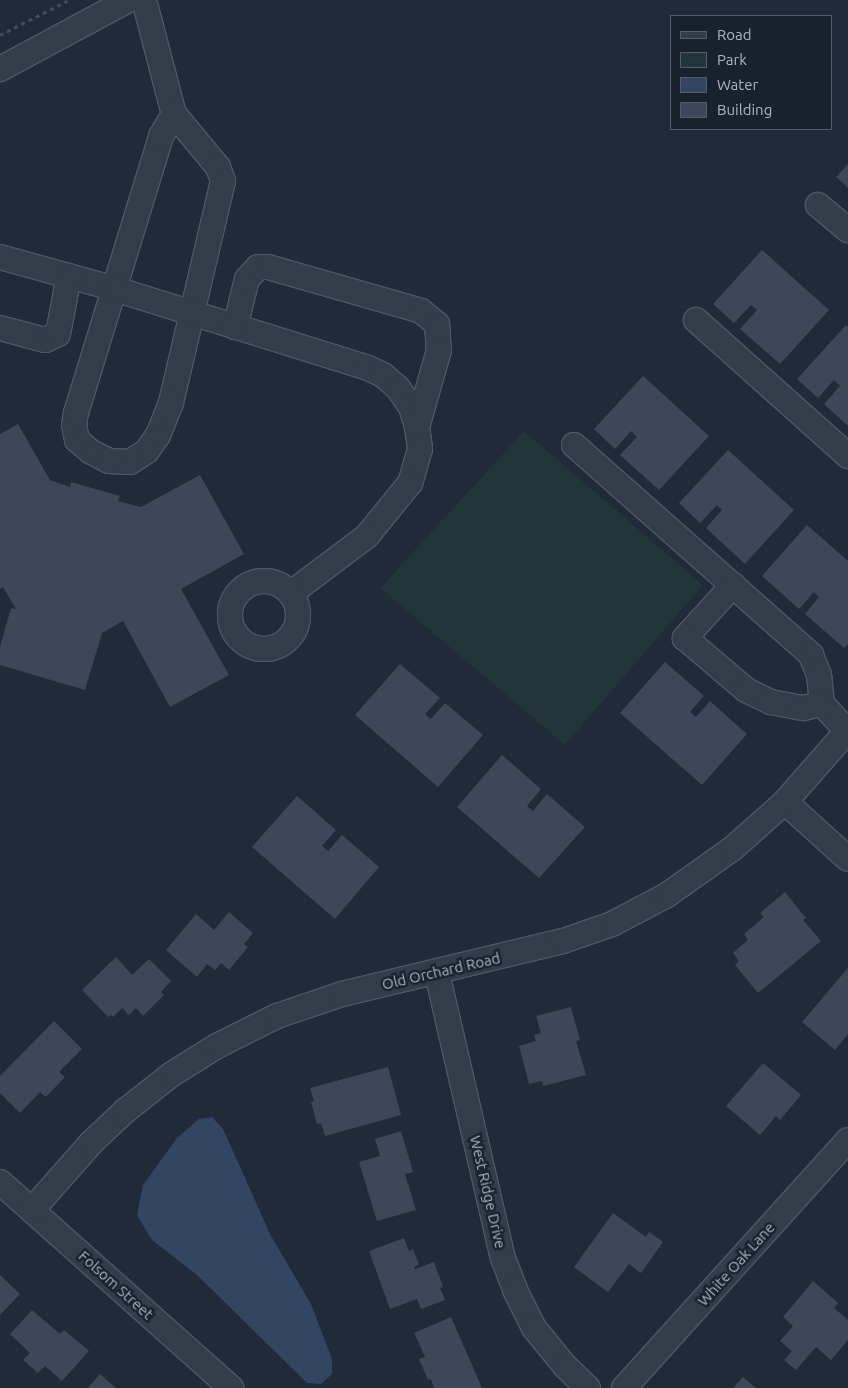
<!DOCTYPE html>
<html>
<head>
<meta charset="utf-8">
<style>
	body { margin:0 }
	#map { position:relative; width:848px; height:1388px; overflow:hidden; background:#202a38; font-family:Ubuntu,sans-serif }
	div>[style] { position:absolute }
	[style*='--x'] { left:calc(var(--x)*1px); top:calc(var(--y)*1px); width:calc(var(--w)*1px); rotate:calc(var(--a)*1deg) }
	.green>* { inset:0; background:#223639 }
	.water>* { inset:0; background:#324561 }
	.building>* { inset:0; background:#3c4859 }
	.path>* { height:3px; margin-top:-1.5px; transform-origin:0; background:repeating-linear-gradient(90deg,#3c5254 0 4px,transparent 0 8px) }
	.roads { filter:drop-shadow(1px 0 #4e5763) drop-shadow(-1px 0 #4e5763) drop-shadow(0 1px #4e5763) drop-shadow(0 -1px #4e5763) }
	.minor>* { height:24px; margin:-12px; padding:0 12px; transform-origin:12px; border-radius:12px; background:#333c49 }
	.minor>.ring { margin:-12px; padding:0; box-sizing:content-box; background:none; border:24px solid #333c49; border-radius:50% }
	span { translate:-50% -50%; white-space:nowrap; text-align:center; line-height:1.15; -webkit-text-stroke:5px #19212d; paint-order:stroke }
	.street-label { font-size:15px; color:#aeb7c5 }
	.legend { position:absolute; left:670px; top:15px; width:162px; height:115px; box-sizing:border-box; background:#19212d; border:1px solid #555d6a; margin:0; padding:6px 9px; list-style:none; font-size:15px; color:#aeb7c5 }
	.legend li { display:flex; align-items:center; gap:10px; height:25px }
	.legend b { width:25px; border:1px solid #555d6a }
</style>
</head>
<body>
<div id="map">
	<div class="green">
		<i style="clip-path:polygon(524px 431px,703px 585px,565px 745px,380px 588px)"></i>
	</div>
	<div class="water">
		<i style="clip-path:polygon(212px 1117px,223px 1129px,271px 1236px,311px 1304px,332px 1359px,332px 1374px,321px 1384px,307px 1383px,197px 1275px,152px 1240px,137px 1215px,143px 1185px,177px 1138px,199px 1119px)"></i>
	</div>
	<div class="building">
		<i style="clip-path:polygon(848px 164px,848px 188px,836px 177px)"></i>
		<i style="clip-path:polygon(762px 250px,829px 310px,780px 364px,740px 329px,757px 310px,751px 305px,734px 323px,713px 304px)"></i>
		<i style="clip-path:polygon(846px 325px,848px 327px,848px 426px,824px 404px,840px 386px,834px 380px,818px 398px,797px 379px)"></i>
		<i style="clip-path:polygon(643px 376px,709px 436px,659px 490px,620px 455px,637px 437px,631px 431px,615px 449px,594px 429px)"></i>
		<i style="clip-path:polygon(18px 424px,50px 480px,70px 487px,71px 482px,120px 496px,118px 501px,141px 507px,200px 475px,244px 554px,181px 589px,229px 675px,170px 707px,123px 621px,102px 633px,85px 690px,0 665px,0 647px,11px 608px,16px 609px,3px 587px,0 589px,0 434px)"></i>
		<i style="clip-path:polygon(728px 450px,794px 510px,745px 564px,706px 528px,722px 510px,717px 505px,700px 523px,679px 503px)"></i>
		<i style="clip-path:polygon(807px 525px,848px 561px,848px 644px,844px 648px,805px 614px,819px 597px,814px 592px,799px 609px,762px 576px)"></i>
		<i style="clip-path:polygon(665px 662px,704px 696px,690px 712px,696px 717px,710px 701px,747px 734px,702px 785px,620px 713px)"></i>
		<i style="clip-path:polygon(400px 664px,440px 698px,425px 714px,431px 719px,445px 703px,483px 735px,438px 787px,355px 715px)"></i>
		<i style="clip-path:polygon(502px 755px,541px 789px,527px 806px,533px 811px,547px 794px,585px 827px,539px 878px,457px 807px)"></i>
		<i style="clip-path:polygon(297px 796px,336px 830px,322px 846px,328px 851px,342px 835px,379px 867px,335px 919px,252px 847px)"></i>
		<i style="clip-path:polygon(785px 892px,806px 918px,803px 920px,821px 941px,758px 993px,735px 965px,739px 961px,733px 953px,748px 940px,744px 934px,764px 917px,760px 913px)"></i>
		<i style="clip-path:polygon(229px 912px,253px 933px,244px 944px,248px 947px,229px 970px,221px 963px,215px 970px,207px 964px,197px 977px,166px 950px,196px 914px,214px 930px)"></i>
		<i style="clip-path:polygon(116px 957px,132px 975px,149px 959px,171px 981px,161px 992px,164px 995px,143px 1016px,136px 1008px,129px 1015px,122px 1008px,113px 1017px,111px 1015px,108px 1017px,82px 990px)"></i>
		<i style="clip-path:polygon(848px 968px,848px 1034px,835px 1050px,802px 1022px)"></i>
		<i style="clip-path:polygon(571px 1007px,580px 1040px,576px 1041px,586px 1075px,543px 1086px,542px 1081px,529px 1084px,519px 1046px,536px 1041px,534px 1035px,541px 1033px,536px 1016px)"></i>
		<i style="clip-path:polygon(54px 1021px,82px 1049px,59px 1072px,65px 1077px,46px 1097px,40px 1092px,20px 1113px,0 1093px,0 1076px)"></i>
		<i style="clip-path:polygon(763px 1063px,801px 1095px,780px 1120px,776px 1116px,760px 1135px,726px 1106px)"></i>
		<i style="clip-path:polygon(388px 1067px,401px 1115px,325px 1136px,321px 1123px,317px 1124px,311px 1102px,314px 1101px,310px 1088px)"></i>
		<i style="clip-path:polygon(401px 1131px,413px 1172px,405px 1174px,416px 1210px,377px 1221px,359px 1162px,380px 1156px,375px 1139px)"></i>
		<i style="clip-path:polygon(613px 1213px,646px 1237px,649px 1232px,663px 1242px,641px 1273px,629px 1264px,608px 1292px,574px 1267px)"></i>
		<i style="clip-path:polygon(404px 1238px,409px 1251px,413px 1249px,419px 1265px,414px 1267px,415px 1269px,434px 1262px,443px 1287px,440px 1288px,445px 1300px,421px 1309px,417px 1299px,390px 1309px,369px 1251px)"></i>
		<i style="clip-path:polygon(0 1275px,20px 1294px,0 1315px)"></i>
		<i style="clip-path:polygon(813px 1281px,838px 1303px,834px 1308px,848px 1320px,848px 1340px,831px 1360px,816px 1347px,796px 1370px,784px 1360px,792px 1351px,780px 1341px,793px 1326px,783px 1317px)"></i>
		<i style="clip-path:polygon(32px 1310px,60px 1334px,64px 1330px,89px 1351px,62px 1381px,45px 1366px,38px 1373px,23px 1360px,30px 1353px,10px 1334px)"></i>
		<i style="clip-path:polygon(451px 1317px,482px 1388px,434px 1388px,431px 1379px,428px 1380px,419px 1359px,425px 1357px,414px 1333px)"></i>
		<i style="clip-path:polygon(100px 1374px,116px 1388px,88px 1388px)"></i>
		<i style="clip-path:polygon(743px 1377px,756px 1388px,733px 1388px)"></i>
	</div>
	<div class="path">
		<i style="--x:0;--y:35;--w:77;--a:-26.9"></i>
	</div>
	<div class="roads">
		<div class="minor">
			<i style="--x:144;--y:0;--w:118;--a:75.3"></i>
			<i style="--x:174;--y:114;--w:69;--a:50.3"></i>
			<i style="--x:218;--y:167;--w:15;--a:70"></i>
			<i style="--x:223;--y:181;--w:228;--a:103.2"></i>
			<i style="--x:171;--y:403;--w:35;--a:112"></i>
			<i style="--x:158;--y:435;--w:19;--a:125"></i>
			<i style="--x:147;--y:451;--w:20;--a:147"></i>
			<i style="--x:130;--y:462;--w:21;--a:-177"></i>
			<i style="--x:109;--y:461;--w:20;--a:-153"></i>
			<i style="--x:91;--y:452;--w:18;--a:-139"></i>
			<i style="--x:77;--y:440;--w:15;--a:-101"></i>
			<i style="--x:74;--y:425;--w:12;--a:-81"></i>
			<i style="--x:76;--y:413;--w:290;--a:-72.9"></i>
			<i style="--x:161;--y:136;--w:26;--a:-59"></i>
			<i style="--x:0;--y:69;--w:145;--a:-28.3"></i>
			<i style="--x:818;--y:205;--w:39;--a:40"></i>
			<i style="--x:0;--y:257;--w:119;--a:15.5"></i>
			<i style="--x:115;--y:289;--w:263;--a:17.3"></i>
			<i style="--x:366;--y:367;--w:19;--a:25"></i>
			<i style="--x:383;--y:375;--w:20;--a:41"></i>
			<i style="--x:398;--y:388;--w:23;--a:56"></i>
			<i style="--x:411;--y:407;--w:21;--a:73"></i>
			<i style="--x:417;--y:427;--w:22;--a:82"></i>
			<i style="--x:420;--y:449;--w:35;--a:106"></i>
			<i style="--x:410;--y:483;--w:68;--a:129.1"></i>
			<i style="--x:367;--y:536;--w:95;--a:143.1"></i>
			<i style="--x:696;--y:320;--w:204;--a:41.8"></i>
			<i style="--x:235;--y:327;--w:49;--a:-76"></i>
			<i style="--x:247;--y:279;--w:16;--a:-47"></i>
			<i style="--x:258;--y:267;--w:10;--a:0"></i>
			<i style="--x:268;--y:267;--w:159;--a:16"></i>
			<i style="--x:421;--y:311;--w:21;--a:39"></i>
			<i style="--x:437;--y:324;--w:26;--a:86"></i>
			<i style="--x:439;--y:350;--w:80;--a:105.9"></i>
			<i style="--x:0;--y:328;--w:47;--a:14.9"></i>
			<i style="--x:45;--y:340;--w:14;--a:-25"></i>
			<i style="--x:58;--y:334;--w:59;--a:-79.3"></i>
			<i style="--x:574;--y:445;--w:317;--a:41.5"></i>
			<i style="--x:811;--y:655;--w:22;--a:68"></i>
			<i style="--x:819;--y:675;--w:29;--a:84"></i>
			<i style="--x:822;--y:704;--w:37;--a:47"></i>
			<i class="ring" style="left:230px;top:581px;width:44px;height:44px"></i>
			<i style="--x:733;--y:585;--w:72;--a:132.2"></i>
			<i style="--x:685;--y:638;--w:80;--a:40.4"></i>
			<i style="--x:746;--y:690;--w:28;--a:26"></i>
			<i style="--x:771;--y:702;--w:33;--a:11"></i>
			<i style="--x:803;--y:708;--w:19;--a:-12"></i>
			<i style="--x:785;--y:802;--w:85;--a:42.1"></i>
			<i style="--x:437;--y:973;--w:293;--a:77"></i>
			<i style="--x:503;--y:1258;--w:34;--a:69"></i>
			<i style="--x:515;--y:1290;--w:42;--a:63.4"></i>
			<i style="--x:534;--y:1328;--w:49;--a:50.8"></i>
			<i style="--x:565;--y:1366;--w:32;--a:44"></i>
			<i style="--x:0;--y:1182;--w:310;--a:41.7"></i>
			<i style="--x:32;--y:1210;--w:89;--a:-48.6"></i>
			<i style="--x:91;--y:1143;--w:47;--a:-43.3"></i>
			<i style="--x:125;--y:1111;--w:60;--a:-38.2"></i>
			<i style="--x:172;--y:1074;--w:53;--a:-31.9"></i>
			<i style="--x:217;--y:1046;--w:67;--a:-26.6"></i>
			<i style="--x:277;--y:1016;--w:69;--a:-18.7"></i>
			<i style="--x:342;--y:994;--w:227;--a:-13.5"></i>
			<i style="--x:563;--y:941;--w:52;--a:-19.1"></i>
			<i style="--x:612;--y:924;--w:62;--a:-27.8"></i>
			<i style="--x:667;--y:895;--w:80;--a:-35.3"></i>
			<i style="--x:732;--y:849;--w:71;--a:-41.6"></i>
			<i style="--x:785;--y:802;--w:96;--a:-48.8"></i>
			<i style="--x:624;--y:1388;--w:334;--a:-47.9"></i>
		</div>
	</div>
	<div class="street-label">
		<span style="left:441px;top:971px;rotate:-13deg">Old Orchard Road</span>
		<span style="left:488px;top:1192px;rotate:77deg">West Ridge Drive</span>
		<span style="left:736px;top:1264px;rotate:-48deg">White Oak Lane</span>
		<span style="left:116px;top:1285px;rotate:42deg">Folsom Street</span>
	</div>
	<ul class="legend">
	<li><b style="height:6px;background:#333c49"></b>Road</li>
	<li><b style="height:14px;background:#223639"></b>Park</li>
	<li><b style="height:14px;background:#324561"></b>Water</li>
	<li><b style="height:14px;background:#3c4859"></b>Building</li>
	</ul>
</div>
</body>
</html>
